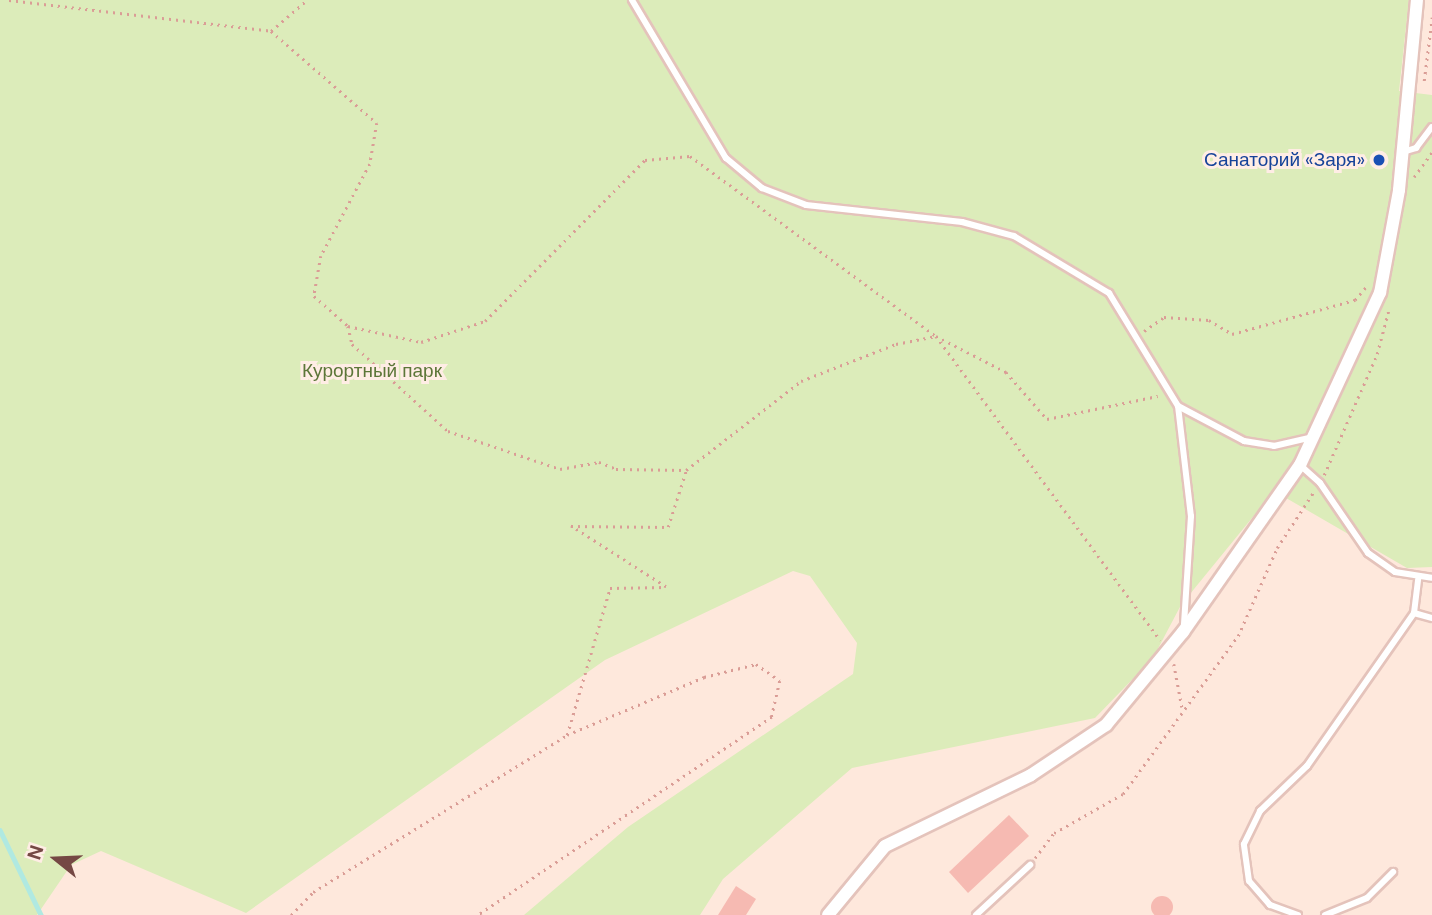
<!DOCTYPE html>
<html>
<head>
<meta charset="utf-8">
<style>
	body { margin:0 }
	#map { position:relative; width:1432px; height:915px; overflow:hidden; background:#fee8dc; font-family:"DM Sans",sans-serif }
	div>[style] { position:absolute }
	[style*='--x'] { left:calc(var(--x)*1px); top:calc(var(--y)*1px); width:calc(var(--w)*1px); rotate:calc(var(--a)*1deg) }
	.green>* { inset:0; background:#dcecba }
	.stream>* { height:4.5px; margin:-2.25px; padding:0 2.25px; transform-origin:2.25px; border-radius:2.25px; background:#b0e9e1 }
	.building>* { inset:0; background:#f6bab2 }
	.round { border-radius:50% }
	.path>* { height:2.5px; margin-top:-1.25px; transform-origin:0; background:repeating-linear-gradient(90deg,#da9d96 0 2px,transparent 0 7px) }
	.roads { filter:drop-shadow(2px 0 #e4c3bb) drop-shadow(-2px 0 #e4c3bb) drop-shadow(0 2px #e4c3bb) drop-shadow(0 -2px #e4c3bb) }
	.lane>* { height:6px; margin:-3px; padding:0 3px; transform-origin:3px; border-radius:3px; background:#fff }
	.street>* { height:12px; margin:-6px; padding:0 6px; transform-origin:6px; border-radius:6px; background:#fff }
	.dots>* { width:19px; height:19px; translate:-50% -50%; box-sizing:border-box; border:4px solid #ffede5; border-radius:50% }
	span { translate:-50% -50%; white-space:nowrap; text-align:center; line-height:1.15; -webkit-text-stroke:6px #ffede5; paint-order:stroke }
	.transit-label { font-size:19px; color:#164399 }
	.right { translate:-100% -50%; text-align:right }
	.park-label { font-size:19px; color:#5c7638 }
	.north { position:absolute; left:21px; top:824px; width:70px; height:70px; -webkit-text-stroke:5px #ffede5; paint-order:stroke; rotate:288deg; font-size:19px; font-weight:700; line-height:28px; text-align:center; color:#754844 }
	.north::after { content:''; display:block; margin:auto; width:24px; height:32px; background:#754844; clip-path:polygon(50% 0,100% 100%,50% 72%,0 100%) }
</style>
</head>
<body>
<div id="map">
	<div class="green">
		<i style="clip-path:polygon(0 0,1409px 0,1399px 91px,1432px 95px,1432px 567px,1407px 568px,1274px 491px,1181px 605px,1153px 658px,1095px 718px,852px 768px,723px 879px,700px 915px,524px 915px,628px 827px,853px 674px,857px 643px,810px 576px,793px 571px,605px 660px,246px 913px,101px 851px,71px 865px,37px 915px,0 915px)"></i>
	</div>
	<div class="stream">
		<i style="--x:0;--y:830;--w:94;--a:64.2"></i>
	</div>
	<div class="building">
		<i style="clip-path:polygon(1009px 815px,1029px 836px,968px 893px,949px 872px)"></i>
		<i style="clip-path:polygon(736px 886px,756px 899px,746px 915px,718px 915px)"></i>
		<i class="round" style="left:1151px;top:896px;width:22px;height:22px"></i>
	</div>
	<div class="path">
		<i style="--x:9;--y:0;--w:264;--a:6.7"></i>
		<i style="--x:271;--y:31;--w:140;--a:41"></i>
		<i style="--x:377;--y:123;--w:42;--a:99.7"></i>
		<i style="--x:370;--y:164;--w:104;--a:118"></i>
		<i style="--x:321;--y:256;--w:41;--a:99.9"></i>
		<i style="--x:314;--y:296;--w:45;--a:41.4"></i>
		<i style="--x:348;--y:326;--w:75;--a:12.4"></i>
		<i style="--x:421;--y:342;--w:67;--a:-18.2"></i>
		<i style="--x:485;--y:321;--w:227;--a:-45.2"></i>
		<i style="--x:645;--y:160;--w:45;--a:-5.1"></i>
		<i style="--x:690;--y:156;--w:305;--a:36.2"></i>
		<i style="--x:936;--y:336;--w:378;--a:53.6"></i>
		<i style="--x:271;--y:31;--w:48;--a:-40.7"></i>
		<i style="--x:1424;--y:81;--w:64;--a:-82.8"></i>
		<i style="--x:1414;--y:177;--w:31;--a:-54"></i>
		<i style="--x:348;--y:326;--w:18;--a:77"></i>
		<i style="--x:352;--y:344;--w:130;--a:42.2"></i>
		<i style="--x:448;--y:431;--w:118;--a:18.7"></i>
		<i style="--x:560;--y:469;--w:40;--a:-10"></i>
		<i style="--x:599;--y:462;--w:18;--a:22"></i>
		<i style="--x:616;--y:469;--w:70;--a:0.8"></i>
		<i style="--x:686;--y:470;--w:145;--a:-37.7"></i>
		<i style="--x:801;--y:381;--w:102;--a:-21.3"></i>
		<i style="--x:896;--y:344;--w:41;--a:-11.3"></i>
		<i style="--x:936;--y:336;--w:79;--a:27.2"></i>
		<i style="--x:1006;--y:372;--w:62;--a:48.9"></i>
		<i style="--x:1047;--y:419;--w:113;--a:-11.7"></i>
		<i style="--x:1144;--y:331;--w:24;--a:-35"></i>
		<i style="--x:1164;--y:317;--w:45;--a:3.8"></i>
		<i style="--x:1209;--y:320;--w:27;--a:31"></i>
		<i style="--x:1232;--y:334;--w:128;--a:-15.5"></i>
		<i style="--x:1355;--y:300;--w:17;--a:-50"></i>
		<i style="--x:1324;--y:475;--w:132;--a:-66.3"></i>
		<i style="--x:1377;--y:354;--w:47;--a:-75.1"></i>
		<i style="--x:1174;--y:664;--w:44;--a:79.5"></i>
		<i style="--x:567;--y:735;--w:153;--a:-73.7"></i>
		<i style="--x:610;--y:588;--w:56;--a:-1"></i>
		<i style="--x:666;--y:587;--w:113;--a:-147.3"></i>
		<i style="--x:571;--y:526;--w:97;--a:0.6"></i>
		<i style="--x:668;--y:527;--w:59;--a:-72.2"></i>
		<i style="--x:1035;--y:858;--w:31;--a:-53"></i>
		<i style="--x:1054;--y:833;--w:79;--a:-29.5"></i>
		<i style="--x:1123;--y:794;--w:195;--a:-54"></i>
		<i style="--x:1238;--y:636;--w:96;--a:-66.1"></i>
		<i style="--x:1277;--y:548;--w:66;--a:-56.8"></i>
		<i style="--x:291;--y:915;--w:32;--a:-46"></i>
		<i style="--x:313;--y:892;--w:299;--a:-31.7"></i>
		<i style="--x:567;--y:735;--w:149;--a:-22.9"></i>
		<i style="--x:704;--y:677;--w:54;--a:-14"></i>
		<i style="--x:756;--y:664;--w:29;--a:35"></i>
		<i style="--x:780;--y:681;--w:37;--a:103"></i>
		<i style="--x:772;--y:717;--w:354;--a:146"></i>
	</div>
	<div class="roads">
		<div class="lane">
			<i style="--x:632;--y:0;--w:184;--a:59.3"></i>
			<i style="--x:726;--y:158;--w:47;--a:39.8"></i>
			<i style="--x:762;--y:188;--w:47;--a:21.1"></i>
			<i style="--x:806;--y:205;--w:157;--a:6.2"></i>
			<i style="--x:962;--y:222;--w:54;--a:15.1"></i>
			<i style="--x:1014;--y:236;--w:111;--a:31"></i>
			<i style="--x:1109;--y:293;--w:132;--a:58.6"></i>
			<i style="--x:1178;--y:406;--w:111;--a:83.3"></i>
			<i style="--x:1191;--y:516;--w:109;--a:93.7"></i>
			<i style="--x:1403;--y:152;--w:14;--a:-17"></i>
			<i style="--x:1416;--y:148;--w:26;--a:-53"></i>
			<i style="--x:1178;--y:406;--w:75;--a:27.9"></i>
			<i style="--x:1244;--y:441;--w:30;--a:9"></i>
			<i style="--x:1274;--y:446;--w:36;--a:-13"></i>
			<i style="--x:1300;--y:465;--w:27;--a:42"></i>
			<i style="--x:1320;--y:483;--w:85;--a:55.6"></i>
			<i style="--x:1368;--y:553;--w:33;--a:35"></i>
			<i style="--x:1395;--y:572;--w:37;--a:9"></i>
			<i style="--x:1414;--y:613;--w:19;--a:16"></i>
			<i style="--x:976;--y:915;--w:74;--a:-42.8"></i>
			<i style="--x:1298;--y:915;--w:30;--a:-160"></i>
			<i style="--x:1270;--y:905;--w:32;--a:-131"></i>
			<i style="--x:1249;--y:881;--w:37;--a:-98"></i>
			<i style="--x:1244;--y:844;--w:37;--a:-64"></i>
			<i style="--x:1260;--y:811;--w:65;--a:-43.8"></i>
			<i style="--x:1307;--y:766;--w:187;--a:-55"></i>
			<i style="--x:1414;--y:613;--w:34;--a:-83"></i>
			<i style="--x:1325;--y:915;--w:45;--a:-22"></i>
			<i style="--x:1367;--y:898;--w:37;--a:-45"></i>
		</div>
		<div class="street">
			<i style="--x:828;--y:915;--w:89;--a:-50.4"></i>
			<i style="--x:885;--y:846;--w:162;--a:-25.9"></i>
			<i style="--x:1031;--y:775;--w:90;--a:-33.7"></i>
			<i style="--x:1106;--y:725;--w:121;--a:-50.4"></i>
			<i style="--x:1183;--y:632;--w:204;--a:-55"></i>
			<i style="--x:1300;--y:465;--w:190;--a:-65.1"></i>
			<i style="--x:1380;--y:293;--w:105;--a:-79.5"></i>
			<i style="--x:1399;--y:190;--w:191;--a:-84.6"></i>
		</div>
	</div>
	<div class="dots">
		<i style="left:1379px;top:160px;background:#1a4fb4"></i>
	</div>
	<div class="transit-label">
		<span class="right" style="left:1365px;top:160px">Санаторий «Заря»</span>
	</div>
	<div class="park-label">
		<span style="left:372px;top:371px">Курортный парк</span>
	</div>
	<div class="north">N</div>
</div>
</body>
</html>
